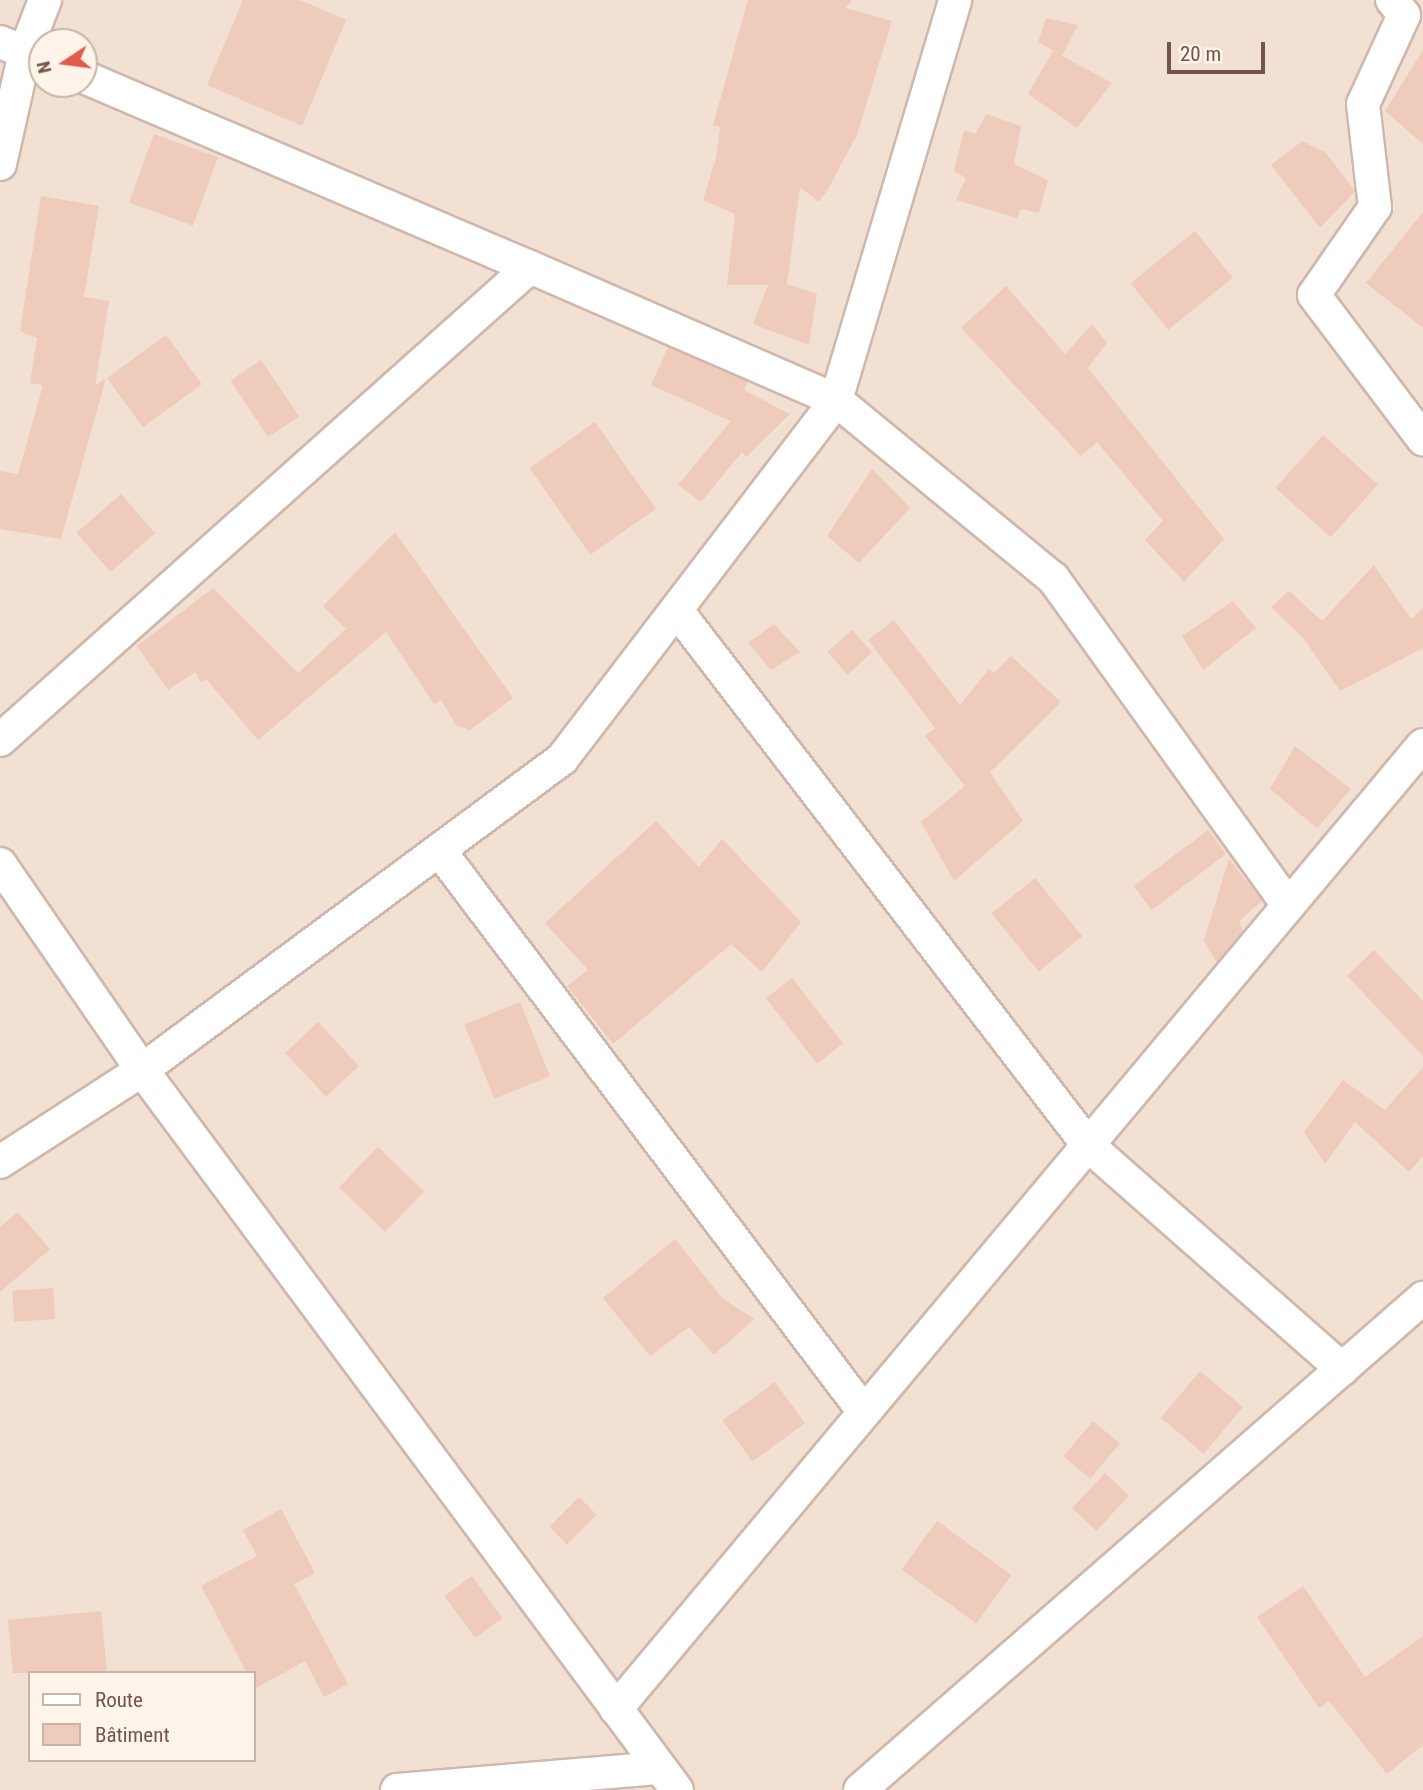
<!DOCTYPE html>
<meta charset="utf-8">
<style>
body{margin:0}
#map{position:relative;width:1423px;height:1790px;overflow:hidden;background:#fbefe3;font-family:"Roboto Condensed",sans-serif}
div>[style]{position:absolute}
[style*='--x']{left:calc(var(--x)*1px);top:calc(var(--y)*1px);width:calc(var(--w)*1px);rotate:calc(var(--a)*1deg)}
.residential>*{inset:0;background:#f2e0d2}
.building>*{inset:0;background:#efcbbc;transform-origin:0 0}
.roads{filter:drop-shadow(2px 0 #ceb8ad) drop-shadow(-2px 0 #ceb8ad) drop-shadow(0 2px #ceb8ad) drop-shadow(0 -2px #ceb8ad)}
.street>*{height:32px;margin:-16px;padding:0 16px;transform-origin:16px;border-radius:16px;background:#fff}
span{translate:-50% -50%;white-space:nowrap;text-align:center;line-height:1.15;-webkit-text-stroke:5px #fef4e9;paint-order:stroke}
.legend{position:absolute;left:28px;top:1671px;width:228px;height:91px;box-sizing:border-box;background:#fef4e9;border:2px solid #c6b4a9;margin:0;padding:9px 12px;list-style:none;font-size:21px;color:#72544a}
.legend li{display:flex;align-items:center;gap:14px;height:35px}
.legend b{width:35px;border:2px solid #c6b4a9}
.north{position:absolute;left:28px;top:28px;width:70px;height:70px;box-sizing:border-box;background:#fef4e9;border:2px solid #c6b4a9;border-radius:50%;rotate:257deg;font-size:19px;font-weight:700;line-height:28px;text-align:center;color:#72544a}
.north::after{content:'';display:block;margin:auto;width:24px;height:32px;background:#e05d4d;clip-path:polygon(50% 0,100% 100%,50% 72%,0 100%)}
.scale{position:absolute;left:1167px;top:42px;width:98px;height:32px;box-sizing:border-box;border:4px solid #72544a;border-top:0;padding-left:9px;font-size:21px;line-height:24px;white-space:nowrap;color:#72544a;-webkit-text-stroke:5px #fef4e9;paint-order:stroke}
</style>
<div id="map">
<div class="residential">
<i style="clip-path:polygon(evenodd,0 0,1423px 0,1423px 1790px,0 1790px,0 0,42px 42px,84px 42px,84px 84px,42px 84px,42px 42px,0 0,30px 1673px,254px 1673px,254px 1760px,30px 1760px,30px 1673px)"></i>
</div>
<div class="building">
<i style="clip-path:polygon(243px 0,300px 0,346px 20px,302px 126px,207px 85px)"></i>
<i style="clip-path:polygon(748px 0,852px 0,846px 8px,892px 21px,857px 135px,828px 189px,819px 202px,800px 187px,787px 284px,817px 294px,809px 345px,753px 324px,768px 285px,727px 285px,735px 214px,703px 200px,716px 158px,720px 127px,713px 125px)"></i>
<i style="clip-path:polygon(1046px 18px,1078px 25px,1062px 56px,1038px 42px)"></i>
<i style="clip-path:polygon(1423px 50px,1423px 144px,1385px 111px)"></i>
<i style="clip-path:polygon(1053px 51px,1112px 83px,1077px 128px,1028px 94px)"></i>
<i style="clip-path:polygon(986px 114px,1021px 126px,1014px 164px,1048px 180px,1039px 213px,1021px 209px,1017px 218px,956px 200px,966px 178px,954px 171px,964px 131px,976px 133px)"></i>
<i style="left:154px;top:134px;width:68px;height:73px;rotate:20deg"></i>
<i style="clip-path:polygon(1302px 141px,1326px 153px,1355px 191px,1320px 228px,1271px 165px)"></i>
<i style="clip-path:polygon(41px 196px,99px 206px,84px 297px,109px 301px,95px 386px,106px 378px,61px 539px,0 529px,0 471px,18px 474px,43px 385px,30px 383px,37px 338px,20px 331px)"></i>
<i style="clip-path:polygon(1423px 212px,1423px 328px,1366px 283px)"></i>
<i style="left:1195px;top:231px;width:60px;height:83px;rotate:51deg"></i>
<i style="clip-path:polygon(1006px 286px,1065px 354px,1092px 324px,1107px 343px,1088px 368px,1224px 539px,1184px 582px,1145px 540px,1163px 521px,1097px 442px,1081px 456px,961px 328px)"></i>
<i style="left:166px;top:335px;width:61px;height:73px;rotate:54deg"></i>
<i style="clip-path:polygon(668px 347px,748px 382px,744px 390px,790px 414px,746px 457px,742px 452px,701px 502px,678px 485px,731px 421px,651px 385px)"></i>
<i style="left:261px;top:360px;width:68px;height:37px;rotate:56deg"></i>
<i style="left:595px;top:422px;width:106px;height:80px;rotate:55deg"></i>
<i style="left:1323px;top:435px;width:74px;height:71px;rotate:42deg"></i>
<i style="clip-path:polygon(872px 469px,910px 508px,859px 563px,827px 536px)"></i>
<i style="left:121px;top:494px;width:52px;height:59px;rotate:49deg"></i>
<i style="clip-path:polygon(395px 532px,513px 698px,470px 730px,456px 725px,441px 700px,434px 704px,386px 632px,258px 740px,206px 679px,201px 682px,195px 672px,168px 690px,137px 646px,213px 588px,298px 673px,346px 629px,323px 606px)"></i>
<i style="clip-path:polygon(1374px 565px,1411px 619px,1423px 608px,1423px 648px,1340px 691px,1304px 639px,1271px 607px,1289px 591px,1322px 621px)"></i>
<i style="clip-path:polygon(1233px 601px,1256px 628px,1203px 670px,1182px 636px)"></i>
<i style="clip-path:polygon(894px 620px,960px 705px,989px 669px,994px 673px,1011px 656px,1061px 702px,990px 772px,1023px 821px,954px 881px,921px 822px,965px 786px,925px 736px,935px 728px,868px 640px)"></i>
<i style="clip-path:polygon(774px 624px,800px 652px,771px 670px,748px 643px)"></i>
<i style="left:852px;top:630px;width:30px;height:33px;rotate:48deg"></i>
<i style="clip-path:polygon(1295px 746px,1351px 789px,1317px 828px,1270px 789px)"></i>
<i style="clip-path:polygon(656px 821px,699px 867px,722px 839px,801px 922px,762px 972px,731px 944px,613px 1044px,567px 986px,588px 970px,545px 923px)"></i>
<i style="left:1208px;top:830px;width:30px;height:93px;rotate:53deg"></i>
<i style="clip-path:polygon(1229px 859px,1262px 901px,1239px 921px,1243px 931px,1217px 963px,1204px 940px)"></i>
<i style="left:1035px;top:878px;width:75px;height:56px;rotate:51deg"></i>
<i style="clip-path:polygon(1374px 950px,1423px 1001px,1423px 1056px,1347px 976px)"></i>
<i style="left:792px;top:978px;width:83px;height:33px;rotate:52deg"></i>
<i style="left:520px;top:1002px;width:80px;height:60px;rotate:68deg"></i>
<i style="left:318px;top:1022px;width:60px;height:45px;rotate:47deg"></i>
<i style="clip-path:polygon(1423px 1067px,1423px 1156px,1409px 1172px,1355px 1122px,1325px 1164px,1304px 1132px,1343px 1080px,1385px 1110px)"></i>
<i style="left:378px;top:1147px;width:64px;height:56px;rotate:44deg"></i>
<i style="clip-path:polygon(18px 1212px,50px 1249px,0 1292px,0 1227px)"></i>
<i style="clip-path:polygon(675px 1239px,722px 1298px,754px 1319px,714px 1355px,689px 1327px,650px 1356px,603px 1298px)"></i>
<i style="left:53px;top:1288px;width:31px;height:41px;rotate:86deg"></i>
<i style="left:1200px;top:1371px;width:56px;height:61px;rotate:40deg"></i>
<i style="left:775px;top:1382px;width:51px;height:65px;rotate:54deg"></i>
<i style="left:1093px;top:1421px;width:35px;height:46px;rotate:40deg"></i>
<i style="left:1105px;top:1473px;width:33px;height:48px;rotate:43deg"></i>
<i style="left:579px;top:1497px;width:25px;height:42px;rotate:45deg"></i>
<i style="clip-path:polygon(281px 1509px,315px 1573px,294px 1584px,348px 1684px,324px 1697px,305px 1661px,256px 1688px,254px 1673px,247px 1673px,201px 1586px,257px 1556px,243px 1530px)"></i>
<i style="left:937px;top:1521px;width:92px;height:60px;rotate:36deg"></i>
<i style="left:472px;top:1576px;width:52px;height:34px;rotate:54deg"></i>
<i style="clip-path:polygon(1303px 1586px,1365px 1677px,1423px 1636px,1423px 1745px,1387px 1774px,1329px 1701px,1319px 1708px,1257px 1617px)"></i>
<i style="clip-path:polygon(101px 1611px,107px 1673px,13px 1673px,8px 1620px)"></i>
</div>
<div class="roads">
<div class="street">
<i style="--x:1392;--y:0;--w:19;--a:51"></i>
<i style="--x:1404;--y:15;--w:98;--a:114.7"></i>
<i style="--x:1363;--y:104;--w:104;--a:83.4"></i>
<i style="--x:1375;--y:207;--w:107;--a:124.7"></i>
<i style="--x:1314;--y:295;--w:181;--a:52.9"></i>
<i style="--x:0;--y:42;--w:45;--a:22"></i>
<i style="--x:84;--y:77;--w:485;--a:23.1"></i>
<i style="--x:0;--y:164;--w:115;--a:-77.4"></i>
<i style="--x:25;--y:52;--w:56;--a:-69"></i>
<i style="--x:678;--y:612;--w:672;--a:52.43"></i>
<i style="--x:1088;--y:1145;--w:339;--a:41.4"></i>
<i style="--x:0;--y:740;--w:710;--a:-41.75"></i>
<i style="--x:530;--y:267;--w:334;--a:23.5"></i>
<i style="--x:836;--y:400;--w:281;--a:39.4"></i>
<i style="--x:1053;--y:578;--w:403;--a:54.3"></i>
<i style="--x:439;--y:850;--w:705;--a:52.9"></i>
<i style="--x:0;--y:864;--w:250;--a:55.4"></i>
<i style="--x:142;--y:1070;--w:897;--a:53.39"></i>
<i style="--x:0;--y:1162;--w:169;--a:-32.9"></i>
<i style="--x:142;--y:1070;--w:523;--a:-36.52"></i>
<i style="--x:562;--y:759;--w:452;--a:-52.6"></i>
<i style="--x:836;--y:400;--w:417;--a:-73.4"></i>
<i style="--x:616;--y:1709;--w:1257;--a:-50.07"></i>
<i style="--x:397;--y:1790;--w:264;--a:-4.8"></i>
<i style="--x:860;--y:1790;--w:748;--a:-41.15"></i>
</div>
</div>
<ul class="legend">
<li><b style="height:9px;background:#fff"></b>Route</li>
<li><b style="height:19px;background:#efcbbc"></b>Bâtiment</li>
</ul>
<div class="north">N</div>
<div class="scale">20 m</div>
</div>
